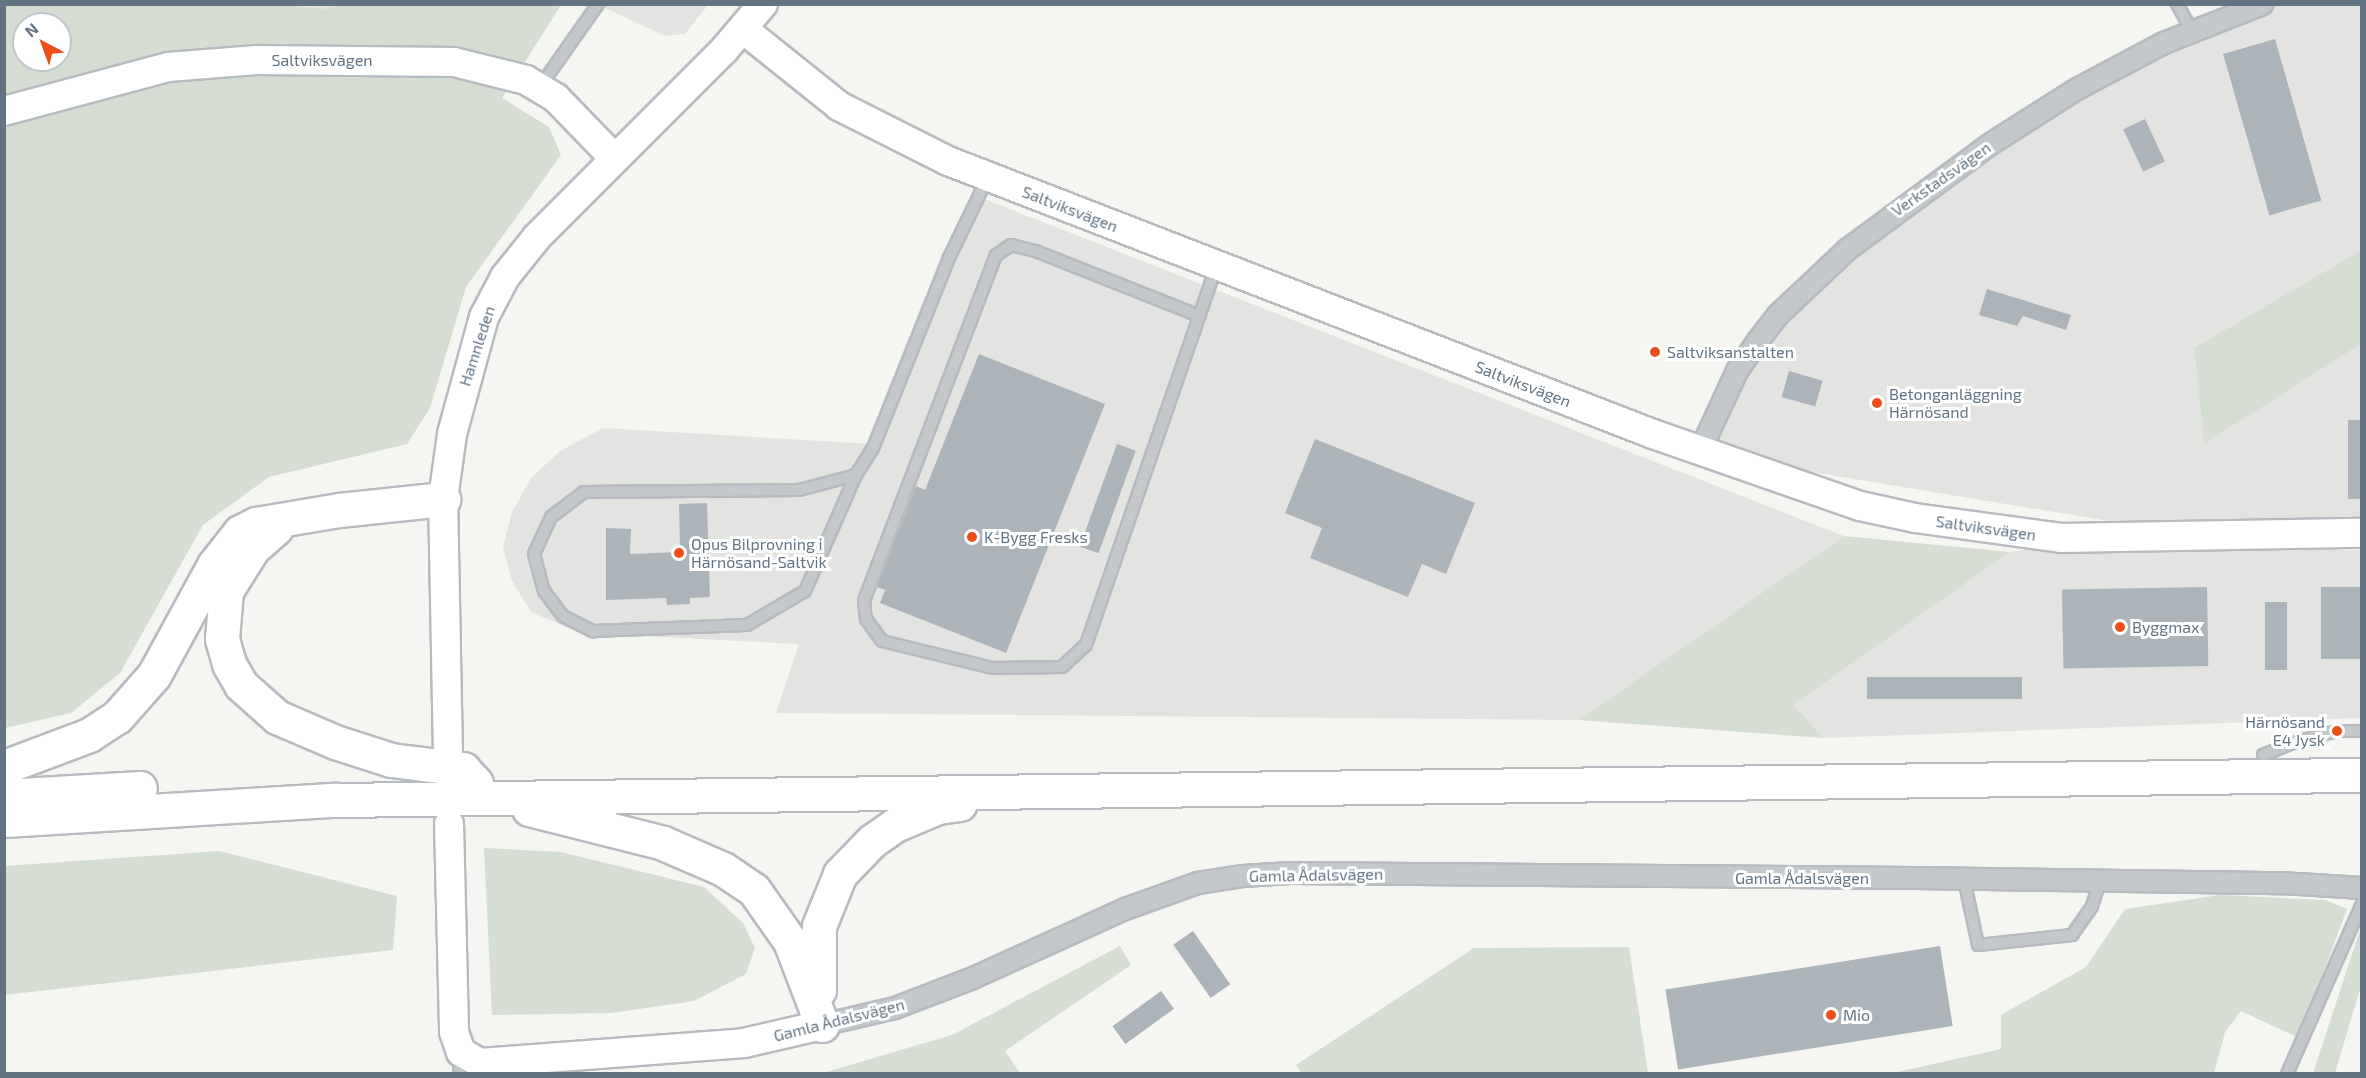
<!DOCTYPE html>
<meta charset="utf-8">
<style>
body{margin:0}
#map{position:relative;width:2366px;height:1078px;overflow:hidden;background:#f5f5f1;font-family:"Exo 2",sans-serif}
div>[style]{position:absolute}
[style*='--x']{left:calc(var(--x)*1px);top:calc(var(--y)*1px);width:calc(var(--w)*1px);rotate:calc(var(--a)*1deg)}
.built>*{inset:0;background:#e3e4e2}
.green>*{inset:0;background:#d6ddd2}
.building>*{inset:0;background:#acb4ba;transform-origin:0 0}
.roads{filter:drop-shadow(2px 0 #b6bbc0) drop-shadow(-2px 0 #b6bbc0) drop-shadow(0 2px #b6bbc0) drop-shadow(0 -2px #b6bbc0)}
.lane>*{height:10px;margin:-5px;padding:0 5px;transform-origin:5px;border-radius:5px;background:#c4c8cb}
.street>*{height:20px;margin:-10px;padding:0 10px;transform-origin:10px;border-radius:10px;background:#c4c8cb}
.secondary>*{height:28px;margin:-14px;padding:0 14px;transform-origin:14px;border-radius:14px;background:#fff}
.highway>*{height:33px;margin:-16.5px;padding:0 16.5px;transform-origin:16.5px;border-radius:16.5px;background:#fff}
.dots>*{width:16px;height:16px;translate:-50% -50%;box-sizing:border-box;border:3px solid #fff;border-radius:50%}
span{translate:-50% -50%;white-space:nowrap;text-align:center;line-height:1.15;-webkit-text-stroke:6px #fff;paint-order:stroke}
.street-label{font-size:16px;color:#627484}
.poi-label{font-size:16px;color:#627484}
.left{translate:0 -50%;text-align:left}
.right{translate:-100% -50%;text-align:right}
.frame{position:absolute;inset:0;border:6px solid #627484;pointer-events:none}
.north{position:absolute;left:12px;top:12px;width:60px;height:60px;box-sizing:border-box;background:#fff;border:2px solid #c0c7ce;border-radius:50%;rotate:319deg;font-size:16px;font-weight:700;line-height:24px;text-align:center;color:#627484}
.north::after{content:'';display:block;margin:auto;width:21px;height:27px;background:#ee4f19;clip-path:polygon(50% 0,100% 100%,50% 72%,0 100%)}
</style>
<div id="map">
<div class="built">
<i style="clip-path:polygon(279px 5px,340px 5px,323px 9px)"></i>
<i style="clip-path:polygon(599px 5px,708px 5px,685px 34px,665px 36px)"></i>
<i style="clip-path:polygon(2251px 5px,2361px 5px,2361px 250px,2194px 348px,2204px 443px,2361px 344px,2361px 519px,2133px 525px,1685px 451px,1747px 340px,1780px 295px,1822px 259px,2048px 102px)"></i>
<i style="clip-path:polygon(974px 195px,1844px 536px,1578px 720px,776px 713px,799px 644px,580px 633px,531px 612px,511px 579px,503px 547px,512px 512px,531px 478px,560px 451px,603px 428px,872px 444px)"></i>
<i style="clip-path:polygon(2053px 545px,2361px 550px,2361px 718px,1823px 738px,1793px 706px,2010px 552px)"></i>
</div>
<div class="green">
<i style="clip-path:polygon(evenodd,279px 4px,323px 9px,340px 4px,561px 5px,502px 98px,549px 127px,561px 155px,466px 287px,430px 408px,407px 444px,269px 477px,203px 525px,120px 673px,71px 713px,5px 728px,5px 5px,279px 4px,24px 24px,60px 24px,60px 60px,24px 60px,24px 24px)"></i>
<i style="clip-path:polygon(2361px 250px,2361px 344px,2204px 444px,2194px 348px)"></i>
<i style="clip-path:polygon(1844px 536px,2010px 552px,1794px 705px,1823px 738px,1578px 720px)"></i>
<i style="clip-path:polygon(484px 848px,561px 852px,704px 887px,743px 923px,755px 948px,746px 974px,694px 1001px,611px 1013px,492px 1015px)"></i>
<i style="clip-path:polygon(219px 851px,397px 896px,393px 950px,5px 995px,5px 866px)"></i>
<i style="clip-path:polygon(2220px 895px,2325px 900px,2347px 909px,2299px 1038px,2241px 1011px,2225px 1032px,2214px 1073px,1888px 1074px,2001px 1049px,2001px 1015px,2086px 967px,2125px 909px)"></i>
<i style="clip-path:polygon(2361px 927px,2361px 986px,2335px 1073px,2313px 1073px)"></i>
<i style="clip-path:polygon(1120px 946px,1131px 965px,1005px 1051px,1020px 1073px,823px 1073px,952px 1035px)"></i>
<i style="clip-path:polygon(1629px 947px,1648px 1073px,1302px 1074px,1296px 1065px,1474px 948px)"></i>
</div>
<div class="building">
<i style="left:2275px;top:39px;width:168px;height:54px;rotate:74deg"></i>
<i style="left:2145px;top:119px;width:47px;height:24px;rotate:65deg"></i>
<i style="clip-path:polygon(1987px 289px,2071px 315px,2066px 330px,2023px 316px,2017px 326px,1979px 315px)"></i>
<i style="clip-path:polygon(979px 354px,1105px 404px,1006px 653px,880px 603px,885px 590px,877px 587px,916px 486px,925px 490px)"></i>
<i style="left:1789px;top:371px;width:35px;height:27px;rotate:16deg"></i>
<i style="left:2348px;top:420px;width:13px;height:79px"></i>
<i style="clip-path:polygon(1315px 439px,1475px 503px,1446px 574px,1422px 564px,1408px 597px,1310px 558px,1322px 528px,1285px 513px)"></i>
<i style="left:1117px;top:444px;width:20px;height:109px;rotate:20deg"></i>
<i style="clip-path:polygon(707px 503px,710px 597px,690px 598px,690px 604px,667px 605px,666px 598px,606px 600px,606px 528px,631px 529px,630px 554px,680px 552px,679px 504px)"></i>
<i style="left:2207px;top:587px;width:79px;height:145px;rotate:89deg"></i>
<i style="left:2361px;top:587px;width:72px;height:40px;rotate:90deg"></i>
<i style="left:2265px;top:602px;width:22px;height:68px"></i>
<i style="left:2022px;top:677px;width:22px;height:155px;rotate:90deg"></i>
<i style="left:1193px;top:931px;width:65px;height:24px;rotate:55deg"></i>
<i style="left:1940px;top:946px;width:81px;height:278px;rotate:81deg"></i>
<i style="left:1161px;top:991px;width:22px;height:60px;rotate:54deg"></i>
</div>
<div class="roads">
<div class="lane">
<i style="--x:2177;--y:4;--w:31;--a:61"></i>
<i style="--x:539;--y:88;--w:103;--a:-54.9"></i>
<i style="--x:1197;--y:315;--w:174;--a:-158.4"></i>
<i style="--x:1035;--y:251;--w:25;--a:-166"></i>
<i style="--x:1011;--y:245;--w:18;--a:146"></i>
<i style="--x:996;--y:255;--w:370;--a:110.9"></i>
<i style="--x:864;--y:601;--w:18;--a:84"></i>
<i style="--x:866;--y:619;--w:27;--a:54"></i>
<i style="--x:882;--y:641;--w:114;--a:13.7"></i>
<i style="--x:993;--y:668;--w:69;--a:-0.8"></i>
<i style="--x:1062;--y:667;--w:33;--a:-43"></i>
<i style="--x:1086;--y:645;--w:402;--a:-71"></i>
<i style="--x:856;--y:475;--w:59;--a:165.3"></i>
<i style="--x:799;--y:490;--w:215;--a:179.5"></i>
<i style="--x:584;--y:492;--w:41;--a:142.9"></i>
<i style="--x:551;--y:517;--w:41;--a:114.7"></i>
<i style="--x:534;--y:554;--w:38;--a:75"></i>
<i style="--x:544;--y:591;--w:31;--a:53"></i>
<i style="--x:563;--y:616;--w:34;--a:27"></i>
<i style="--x:593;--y:631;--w:154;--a:-2.2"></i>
<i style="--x:747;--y:625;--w:67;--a:-30.4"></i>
<i style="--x:805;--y:591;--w:127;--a:-66.3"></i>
<i style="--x:856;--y:475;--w:32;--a:-58"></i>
<i style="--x:873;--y:448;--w:205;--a:-68.2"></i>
<i style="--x:949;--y:258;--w:90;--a:-64.3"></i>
<i style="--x:2263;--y:755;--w:35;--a:-22"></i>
<i style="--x:2295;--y:742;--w:43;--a:-14.7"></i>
<i style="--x:2337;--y:731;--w:25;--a:0"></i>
<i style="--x:1964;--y:879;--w:67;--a:78"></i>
<i style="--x:1978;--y:945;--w:95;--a:-6.1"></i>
<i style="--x:2072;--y:935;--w:35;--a:-55"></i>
<i style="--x:2092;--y:906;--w:25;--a:-72"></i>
<i style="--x:459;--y:1074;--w:19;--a:-84"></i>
<i style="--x:2287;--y:1074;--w:186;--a:-66.2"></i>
</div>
<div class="street">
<i style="--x:1701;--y:449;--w:86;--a:-65.2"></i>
<i style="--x:1737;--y:371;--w:35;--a:-55"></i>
<i style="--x:1757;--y:342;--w:34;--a:-52"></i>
<i style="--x:1778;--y:315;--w:96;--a:-43.3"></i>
<i style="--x:1848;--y:249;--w:175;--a:-36.4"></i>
<i style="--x:1989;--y:145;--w:104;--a:-32.5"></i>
<i style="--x:2077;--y:89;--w:98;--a:-27.9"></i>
<i style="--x:2164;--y:43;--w:106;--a:-21.5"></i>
<i style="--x:822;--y:1025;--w:75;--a:-13.1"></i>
<i style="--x:895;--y:1008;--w:84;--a:-21"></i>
<i style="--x:973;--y:978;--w:167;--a:-24.4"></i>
<i style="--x:1125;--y:909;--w:77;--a:-19.6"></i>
<i style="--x:1198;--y:883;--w:46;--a:-8.8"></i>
<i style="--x:1243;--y:876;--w:47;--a:-3.7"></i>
<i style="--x:1290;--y:873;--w:624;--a:0.46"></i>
<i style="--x:1914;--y:878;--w:368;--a:0.8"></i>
<i style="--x:2282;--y:883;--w:80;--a:3.6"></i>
</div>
<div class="secondary">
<i style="--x:743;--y:29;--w:123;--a:38.7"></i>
<i style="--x:839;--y:106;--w:122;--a:26.8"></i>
<i style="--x:948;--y:161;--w:756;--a:21.17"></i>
<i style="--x:1653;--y:434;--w:219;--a:19.2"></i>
<i style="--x:1860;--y:506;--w:56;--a:12.3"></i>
<i style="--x:1915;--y:518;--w:147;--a:7.8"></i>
<i style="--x:2061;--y:538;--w:301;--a:-1"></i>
<i style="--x:4;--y:111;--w:170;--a:-15"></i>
<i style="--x:168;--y:67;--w:89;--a:-4.5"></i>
<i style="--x:257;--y:60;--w:197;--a:0.6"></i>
<i style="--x:454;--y:62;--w:74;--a:14"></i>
<i style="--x:526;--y:80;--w:35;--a:31"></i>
<i style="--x:556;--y:98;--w:82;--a:46"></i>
<i style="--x:448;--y:756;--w:257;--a:-91.1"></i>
<i style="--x:443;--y:499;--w:66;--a:-82.1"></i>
<i style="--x:452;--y:434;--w:121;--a:-74.7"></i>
<i style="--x:484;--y:317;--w:45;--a:-62.3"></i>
<i style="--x:505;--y:277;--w:51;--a:-51.3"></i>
<i style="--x:537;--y:237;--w:264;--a:-45"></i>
<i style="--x:724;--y:50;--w:60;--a:-49.7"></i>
<i style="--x:449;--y:824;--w:208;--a:88.6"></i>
<i style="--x:454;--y:1032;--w:21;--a:71"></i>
<i style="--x:461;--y:1052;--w:22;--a:30"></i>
<i style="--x:480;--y:1063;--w:265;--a:-4.3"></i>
<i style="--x:744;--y:1043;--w:80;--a:-13"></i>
</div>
<div class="highway">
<i style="--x:276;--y:528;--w:30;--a:139"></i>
<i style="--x:253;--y:548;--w:51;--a:122.1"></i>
<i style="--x:226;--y:591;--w:48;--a:94.8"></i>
<i style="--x:222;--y:639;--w:26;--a:74"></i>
<i style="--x:229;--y:664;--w:24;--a:60"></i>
<i style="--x:241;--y:685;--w:48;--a:41.6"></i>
<i style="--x:277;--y:717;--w:63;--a:23.3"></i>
<i style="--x:335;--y:742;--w:59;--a:17.8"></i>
<i style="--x:391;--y:760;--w:73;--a:7.1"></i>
<i style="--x:463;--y:769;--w:19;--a:47"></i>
<i style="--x:4;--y:767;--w:91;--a:-20.6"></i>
<i style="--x:89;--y:735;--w:33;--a:-33"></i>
<i style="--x:117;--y:717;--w:56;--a:-48.6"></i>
<i style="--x:154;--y:675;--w:125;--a:-61.4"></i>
<i style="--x:214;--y:565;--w:42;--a:-51.8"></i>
<i style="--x:240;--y:532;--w:18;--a:-27"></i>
<i style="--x:256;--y:524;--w:84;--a:-9.6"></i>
<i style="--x:339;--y:510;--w:105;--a:-6"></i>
<i style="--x:4;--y:796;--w:136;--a:-3.4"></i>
<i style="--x:529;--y:809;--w:138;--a:14.2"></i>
<i style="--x:663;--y:843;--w:65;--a:23.4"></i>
<i style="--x:723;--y:869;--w:37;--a:34"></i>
<i style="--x:754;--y:890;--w:62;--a:54.8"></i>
<i style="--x:790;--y:941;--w:90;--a:69.1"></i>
<i style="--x:4;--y:820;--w:331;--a:-3.5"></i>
<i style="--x:334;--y:800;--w:2028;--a:-0.71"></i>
<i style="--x:819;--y:990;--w:64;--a:-90"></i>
<i style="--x:819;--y:926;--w:56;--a:-68"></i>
<i style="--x:840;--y:874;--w:46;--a:-45.9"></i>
<i style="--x:872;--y:841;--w:28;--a:-35"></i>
<i style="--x:895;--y:825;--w:47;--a:-22.7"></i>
<i style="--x:938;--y:807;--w:22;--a:-8"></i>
</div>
</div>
<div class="dots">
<i style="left:1655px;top:352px;background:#ee4f19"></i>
<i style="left:1877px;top:403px;background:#ee4f19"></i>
<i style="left:972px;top:537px;background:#ee4f19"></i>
<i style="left:679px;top:553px;background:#ee4f19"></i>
<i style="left:2120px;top:627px;background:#ee4f19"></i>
<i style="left:2337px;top:731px;background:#ee4f19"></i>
<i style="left:1831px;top:1015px;background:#ee4f19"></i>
</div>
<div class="street-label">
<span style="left:322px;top:60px">Saltviksvägen</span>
<span style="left:1941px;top:179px;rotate:-35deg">Verkstadsvägen</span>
<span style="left:1070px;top:209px;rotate:21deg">Saltviksvägen</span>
<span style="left:477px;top:346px;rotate:-72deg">Hamnleden</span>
<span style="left:1523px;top:384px;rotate:21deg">Saltviksvägen</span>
<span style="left:1986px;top:528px;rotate:8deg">Saltviksvägen</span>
<span style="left:1316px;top:875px;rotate:-1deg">Gamla Ådalsvägen</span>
<span style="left:1802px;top:878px">Gamla Ådalsvägen</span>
<span style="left:839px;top:1020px;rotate:-14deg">Gamla Ådalsvägen</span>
</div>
<div class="poi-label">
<span class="left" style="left:1667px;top:352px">Saltviksanstalten</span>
<span class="left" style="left:1889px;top:403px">Betonganläggning<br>Härnösand</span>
<span class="left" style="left:984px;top:537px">K-Bygg Fresks</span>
<span class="left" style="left:691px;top:553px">Opus Bilprovning i<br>Härnösand-Saltvik</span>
<span class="left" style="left:2132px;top:627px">Byggmax</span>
<span class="right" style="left:2325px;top:731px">Härnösand<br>E4 Jysk</span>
<span class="left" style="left:1843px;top:1015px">Mio</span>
</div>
<div class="frame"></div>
<div class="north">N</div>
</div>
